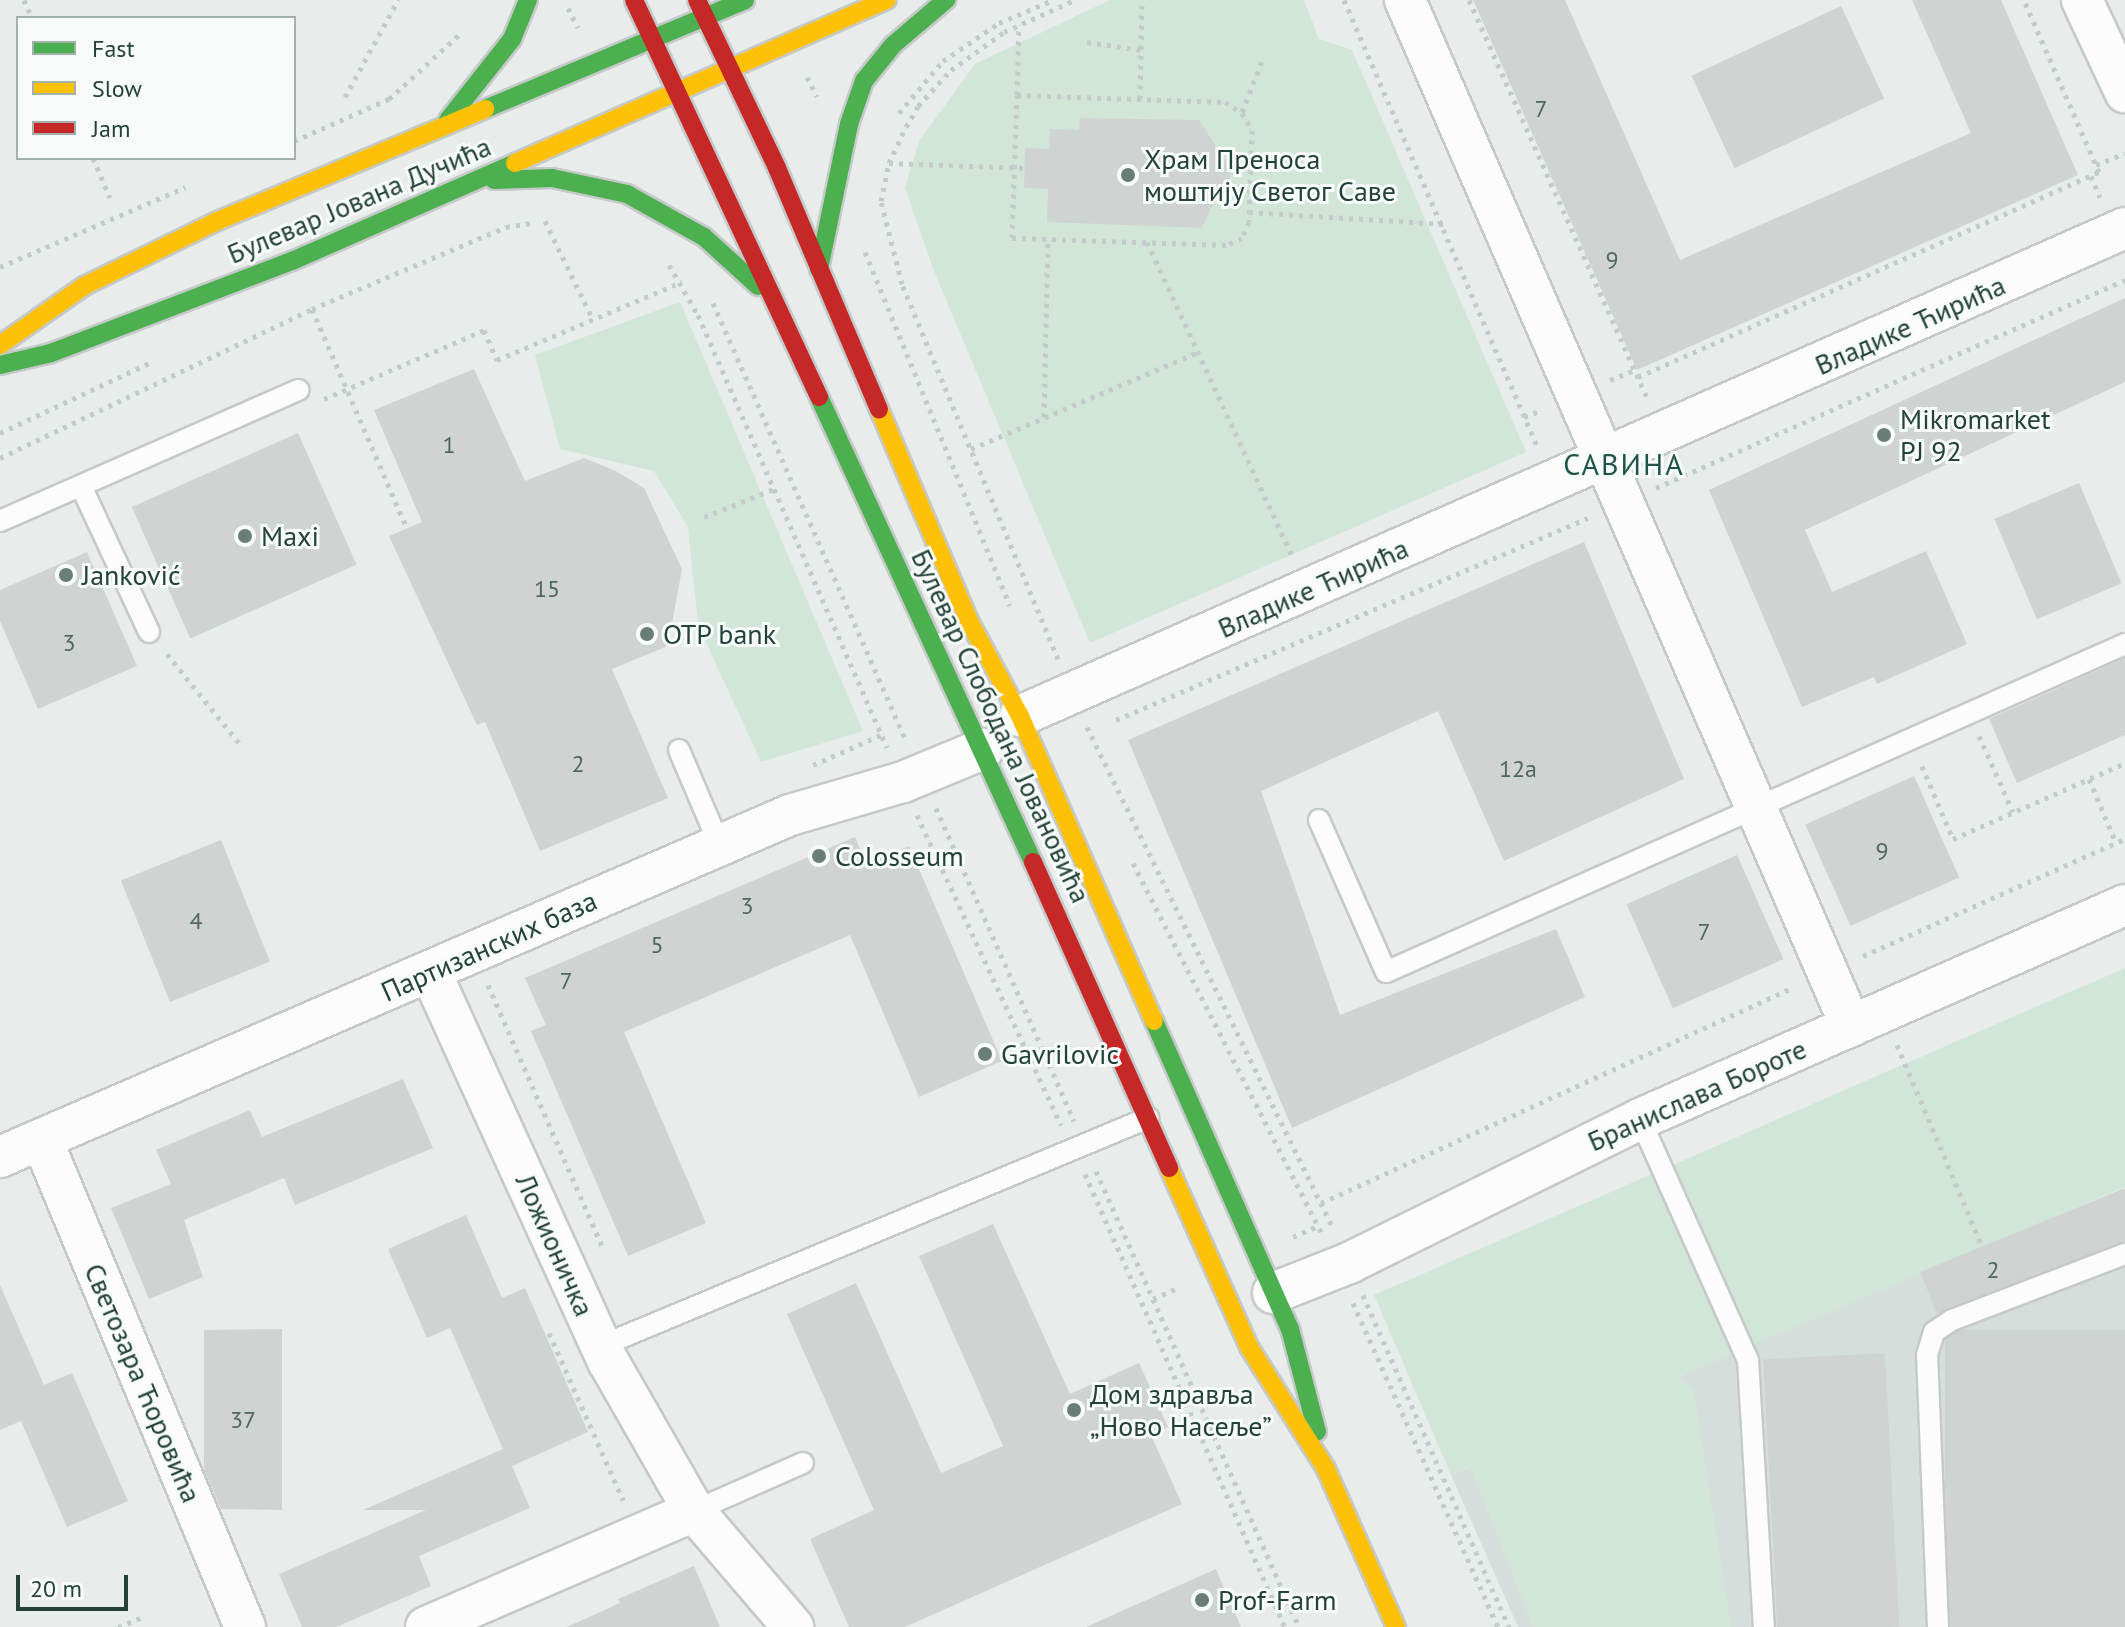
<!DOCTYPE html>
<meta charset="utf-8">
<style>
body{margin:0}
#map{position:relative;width:2125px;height:1627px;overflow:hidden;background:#e8edeb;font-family:"PT Sans",sans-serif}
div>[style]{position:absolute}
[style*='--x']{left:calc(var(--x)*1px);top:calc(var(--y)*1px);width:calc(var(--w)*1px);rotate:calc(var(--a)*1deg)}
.built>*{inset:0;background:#d6dedb}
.green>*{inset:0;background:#d1e6d8}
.building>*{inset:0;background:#cfd4d2;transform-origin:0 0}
.path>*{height:5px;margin-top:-2.5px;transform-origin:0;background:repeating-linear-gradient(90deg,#c3ccca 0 4px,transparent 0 10px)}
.roads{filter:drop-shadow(2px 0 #c5cac8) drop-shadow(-2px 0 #c5cac8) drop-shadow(0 2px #c5cac8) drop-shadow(0 -2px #c5cac8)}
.lane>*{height:20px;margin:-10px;padding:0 10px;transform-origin:10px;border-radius:10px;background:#fcfcfc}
.street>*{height:40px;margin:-20px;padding:0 20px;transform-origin:20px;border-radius:20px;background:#fcfcfc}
.fast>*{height:18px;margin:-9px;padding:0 9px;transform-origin:9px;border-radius:9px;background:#4caf50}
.slow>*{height:18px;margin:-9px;padding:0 9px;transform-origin:9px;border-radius:9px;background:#ffc107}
.jam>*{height:18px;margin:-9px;padding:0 9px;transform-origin:9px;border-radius:9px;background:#c62828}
.dots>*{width:22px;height:22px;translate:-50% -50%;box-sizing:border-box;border:4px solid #f7fbf9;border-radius:50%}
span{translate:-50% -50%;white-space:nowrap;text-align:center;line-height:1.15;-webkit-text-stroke:6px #f7fbf9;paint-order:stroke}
.number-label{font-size:24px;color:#506761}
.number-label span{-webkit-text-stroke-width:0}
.poi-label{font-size:28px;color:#24423a}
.left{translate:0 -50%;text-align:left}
.street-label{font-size:28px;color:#24423a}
.neighbourhood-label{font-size:30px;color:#1f5548;letter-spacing:2px}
.legend{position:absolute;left:16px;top:16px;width:280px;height:144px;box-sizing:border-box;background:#f7fbf9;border:2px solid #a3b1ad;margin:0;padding:10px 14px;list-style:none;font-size:24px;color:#24423a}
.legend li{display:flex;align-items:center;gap:16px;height:40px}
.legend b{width:40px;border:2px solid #a3b1ad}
.scale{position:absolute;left:16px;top:1575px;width:112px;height:36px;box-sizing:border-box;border:4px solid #24423a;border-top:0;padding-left:10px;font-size:24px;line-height:28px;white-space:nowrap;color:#24423a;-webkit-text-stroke:6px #f7fbf9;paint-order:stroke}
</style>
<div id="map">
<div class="built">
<i style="clip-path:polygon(2125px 1240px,2125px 1627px,1518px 1627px,1451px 1475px,1920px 1272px,1939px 1317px)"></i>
</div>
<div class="green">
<i style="clip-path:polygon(1110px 0,1304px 0,1319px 39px,1352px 50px,1526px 452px,1090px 643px,934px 271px,905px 188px,919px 141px,975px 64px)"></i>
<i style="clip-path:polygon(680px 302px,863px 731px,761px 762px,698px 625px,688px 527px,654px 471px,560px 449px,535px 355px)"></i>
<i style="clip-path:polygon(2125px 968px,2125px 1187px,1677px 1377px,1693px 1387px,1731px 1627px,1533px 1627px,1470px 1466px,1451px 1475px,1374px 1295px)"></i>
</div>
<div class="building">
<i style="clip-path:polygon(1473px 0,1565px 0,1680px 260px,1971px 133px,1912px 0,2001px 0,2078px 175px,1637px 370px)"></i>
<i style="left:1841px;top:6px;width:102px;height:165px;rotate:65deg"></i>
<i style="clip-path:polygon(1080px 118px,1199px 120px,1231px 170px,1227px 191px,1213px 204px,1202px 228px,1047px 222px,1048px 189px,1024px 188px,1025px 148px,1049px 149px,1050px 129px,1079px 130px)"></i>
<i style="clip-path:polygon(2125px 298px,2125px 382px,1805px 530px,1832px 592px,1926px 551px,1967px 644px,1877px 684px,1874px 677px,1802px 707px,1709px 490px)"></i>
<i style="clip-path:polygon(474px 369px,525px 481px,584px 458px,616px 471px,644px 488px,682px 569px,668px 646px,612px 669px,668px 798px,540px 851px,485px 722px,477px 725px,389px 536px,422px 522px,374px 410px)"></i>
<i style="left:298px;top:433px;width:144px;height:182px;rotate:66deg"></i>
<i style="left:2079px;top:483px;width:109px;height:92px;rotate:67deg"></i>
<i style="clip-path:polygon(1584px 542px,1684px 779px,1504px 861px,1438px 711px,1261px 791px,1340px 1015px,1556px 929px,1585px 997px,1292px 1128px,1128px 740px)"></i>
<i style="clip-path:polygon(87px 552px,137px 666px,38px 709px,0 621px,0 590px)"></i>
<i style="clip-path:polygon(2125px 658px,2125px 735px,2017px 783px,1989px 719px)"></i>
<i style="left:1914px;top:776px;width:111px;height:119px;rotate:66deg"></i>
<i style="clip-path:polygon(855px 837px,866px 864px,909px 846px,1002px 1061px,919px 1097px,850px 935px,624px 1032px,706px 1223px,628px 1256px,531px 1031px,546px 1025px,525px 978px)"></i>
<i style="left:221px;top:840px;width:131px;height:108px;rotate:68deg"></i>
<i style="left:1737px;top:855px;width:114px;height:121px;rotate:66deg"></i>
<i style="clip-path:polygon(403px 1079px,433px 1148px,295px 1205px,284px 1178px,184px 1220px,203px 1277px,149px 1299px,111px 1208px,171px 1184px,156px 1150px,250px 1110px,262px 1137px)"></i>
<i style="clip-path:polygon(2125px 1188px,2125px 1241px,1937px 1314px,1920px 1272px)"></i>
<i style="clip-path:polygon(466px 1215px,502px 1298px,525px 1288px,588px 1432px,512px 1466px,530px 1508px,419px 1556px,431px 1586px,336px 1627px,302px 1627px,279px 1574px,426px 1510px,363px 1510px,503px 1449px,450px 1328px,427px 1338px,388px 1249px)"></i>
<i style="clip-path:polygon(993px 1224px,1070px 1394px,1139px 1363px,1168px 1427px,1151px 1435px,1182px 1504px,905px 1627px,849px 1627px,810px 1539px,874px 1510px,787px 1314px,856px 1283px,941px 1473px,1003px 1446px,919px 1256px)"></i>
<i style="clip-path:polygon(0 1285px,44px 1385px,72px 1373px,128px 1501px,67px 1527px,21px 1421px,0 1430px)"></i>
<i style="clip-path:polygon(282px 1329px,282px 1510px,221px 1509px,204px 1469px,204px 1330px)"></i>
<i style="left:2125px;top:1330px;width:297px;height:180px;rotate:90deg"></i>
<i style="left:1885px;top:1353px;width:274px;height:122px;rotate:87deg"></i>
<i style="clip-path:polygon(694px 1566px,720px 1627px,567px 1627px,620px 1603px,618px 1599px)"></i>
<i style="clip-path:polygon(1216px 1569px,1241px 1627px,1086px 1627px)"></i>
</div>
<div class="path">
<i style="--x:24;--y:0;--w:20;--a:66"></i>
<i style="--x:1344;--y:0;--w:487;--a:66.6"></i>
<i style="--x:1469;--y:0;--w:435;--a:65.9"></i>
<i style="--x:568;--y:8;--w:22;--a:63"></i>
<i style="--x:1087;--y:42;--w:55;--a:8.4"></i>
<i style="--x:807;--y:77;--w:22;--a:63"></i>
<i style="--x:1017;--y:95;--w:208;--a:1.9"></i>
<i style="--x:1225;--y:102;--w:20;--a:33"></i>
<i style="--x:1242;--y:113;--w:20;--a:60"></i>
<i style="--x:1252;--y:130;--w:92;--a:91.9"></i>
<i style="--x:1249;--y:222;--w:17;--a:114"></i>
<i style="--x:1242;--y:238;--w:17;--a:156"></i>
<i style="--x:1226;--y:245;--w:214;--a:-178.1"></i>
<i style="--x:1012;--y:238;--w:143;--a:-88"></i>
<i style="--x:1017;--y:95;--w:70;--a:-88.4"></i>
<i style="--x:345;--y:97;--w:111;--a:-61.3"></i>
<i style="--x:1140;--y:99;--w:99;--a:-88.8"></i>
<i style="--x:1242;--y:112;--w:55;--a:-68.6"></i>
<i style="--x:899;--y:113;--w:68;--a:-49.8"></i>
<i style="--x:943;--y:61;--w:68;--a:-34.2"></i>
<i style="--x:999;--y:23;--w:59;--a:-23.1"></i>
<i style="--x:294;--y:141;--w:104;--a:-23.9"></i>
<i style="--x:389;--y:99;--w:99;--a:-42.5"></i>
<i style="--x:93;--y:158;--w:43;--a:67"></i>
<i style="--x:889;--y:163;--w:135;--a:2.1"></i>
<i style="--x:2096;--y:165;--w:31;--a:-22"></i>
<i style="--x:2091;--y:176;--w:23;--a:67"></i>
<i style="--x:1249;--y:212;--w:195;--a:3.5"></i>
<i style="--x:545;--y:221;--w:110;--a:64.1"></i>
<i style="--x:1147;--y:242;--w:344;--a:65.2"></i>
<i style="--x:865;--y:252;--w:382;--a:67.7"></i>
<i style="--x:669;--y:265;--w:58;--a:59.9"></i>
<i style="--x:698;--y:315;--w:472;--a:66.4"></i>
<i style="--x:0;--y:267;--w:202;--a:-23.3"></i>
<i style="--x:713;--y:303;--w:479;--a:66.2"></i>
<i style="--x:312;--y:309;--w:236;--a:66.6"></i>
<i style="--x:1638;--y:377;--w:505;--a:-23.97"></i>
<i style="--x:2099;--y:172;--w:188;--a:-113.6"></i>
<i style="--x:1610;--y:380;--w:27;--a:-22"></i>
<i style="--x:324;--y:399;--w:174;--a:-23.3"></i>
<i style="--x:484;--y:330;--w:33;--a:67"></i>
<i style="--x:497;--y:360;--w:201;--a:-22.9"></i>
<i style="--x:1044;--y:417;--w:178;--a:-88.7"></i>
<i style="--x:1524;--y:417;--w:19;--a:-21"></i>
<i style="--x:0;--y:433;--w:170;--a:-25.1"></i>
<i style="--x:971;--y:449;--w:247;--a:-23.1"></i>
<i style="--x:0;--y:458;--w:346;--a:-25.5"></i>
<i style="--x:312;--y:309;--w:211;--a:-22.9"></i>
<i style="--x:506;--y:227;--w:30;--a:-9"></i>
<i style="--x:1656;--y:488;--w:513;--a:-23.92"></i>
<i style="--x:704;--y:517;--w:75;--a:-21.8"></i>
<i style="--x:167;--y:654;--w:116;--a:51"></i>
<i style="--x:1058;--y:659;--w:406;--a:-112.6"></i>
<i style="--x:902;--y:284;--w:86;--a:-104.2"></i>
<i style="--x:881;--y:201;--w:39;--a:-78"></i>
<i style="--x:889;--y:163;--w:40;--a:-65"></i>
<i style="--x:906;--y:127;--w:24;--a:-60"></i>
<i style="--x:918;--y:106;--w:49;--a:-47.5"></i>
<i style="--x:951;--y:70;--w:65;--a:-35.6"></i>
<i style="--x:1004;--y:32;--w:78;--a:-24.3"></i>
<i style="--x:1116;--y:720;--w:513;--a:-23.17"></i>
<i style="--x:1087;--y:727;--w:558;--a:63.85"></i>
<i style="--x:1979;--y:736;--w:83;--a:65.9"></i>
<i style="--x:813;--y:765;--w:74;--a:-23.8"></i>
<i style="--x:1922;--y:766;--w:79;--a:67"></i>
<i style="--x:1953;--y:839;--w:188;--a:-23.8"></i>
<i style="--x:2089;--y:779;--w:69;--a:67.1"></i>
<i style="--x:936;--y:808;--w:342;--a:66.2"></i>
<i style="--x:917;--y:815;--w:342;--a:65.1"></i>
<i style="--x:1133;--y:863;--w:414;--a:63"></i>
<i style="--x:1863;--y:956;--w:287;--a:-24.1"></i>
<i style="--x:488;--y:985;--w:290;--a:66.4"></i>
<i style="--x:1897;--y:1045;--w:218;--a:67.1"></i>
<i style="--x:1096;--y:1171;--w:499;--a:66"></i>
<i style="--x:1085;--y:1174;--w:495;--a:66.2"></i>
<i style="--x:1321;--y:1203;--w:518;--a:-24.54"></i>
<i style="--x:1293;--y:1237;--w:27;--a:-24"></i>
<i style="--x:1363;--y:1295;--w:363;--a:66.3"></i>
<i style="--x:1153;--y:1299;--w:27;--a:-24"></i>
<i style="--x:1353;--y:1303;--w:355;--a:65.9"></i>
<i style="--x:549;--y:1333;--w:183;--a:66.1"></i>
<i style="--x:118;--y:1627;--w:27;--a:-22"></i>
</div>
<div class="roads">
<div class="lane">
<i style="--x:81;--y:486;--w:161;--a:65"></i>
<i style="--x:0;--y:521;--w:326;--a:-23.7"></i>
<i style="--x:679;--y:750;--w:104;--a:66.9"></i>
<i style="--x:1319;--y:820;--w:166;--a:66.2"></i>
<i style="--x:1386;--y:972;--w:809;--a:-23.93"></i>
<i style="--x:1640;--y:1119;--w:264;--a:65.9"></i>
<i style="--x:1748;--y:1360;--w:267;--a:86.6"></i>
<i style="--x:601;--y:1346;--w:593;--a:-22.63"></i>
<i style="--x:694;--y:1511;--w:119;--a:-23.8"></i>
<i style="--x:1938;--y:1627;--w:272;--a:-92.3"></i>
<i style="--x:1927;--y:1355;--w:24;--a:-73"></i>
<i style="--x:1934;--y:1332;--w:22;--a:-34"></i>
<i style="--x:1952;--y:1320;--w:185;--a:-20.9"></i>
</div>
<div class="street">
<i style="--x:1405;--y:0;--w:1119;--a:66.51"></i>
<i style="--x:2082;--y:0;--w:102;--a:64.9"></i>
<i style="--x:1020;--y:716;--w:1208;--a:-23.83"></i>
<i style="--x:430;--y:971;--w:429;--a:65.5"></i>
<i style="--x:608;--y:1361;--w:173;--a:60.2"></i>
<i style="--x:694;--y:1511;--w:153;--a:49.5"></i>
<i style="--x:42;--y:1140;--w:528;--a:67.37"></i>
<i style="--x:0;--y:1157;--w:861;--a:-23.41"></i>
<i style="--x:790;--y:815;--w:118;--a:-16.3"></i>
<i style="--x:903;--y:782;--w:87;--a:-22.4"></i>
<i style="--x:1273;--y:1293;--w:82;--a:-21.5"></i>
<i style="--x:1349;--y:1263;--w:325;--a:-26.3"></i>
<i style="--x:1640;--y:1119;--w:530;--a:-23.81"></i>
<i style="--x:426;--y:1627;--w:292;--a:-23.4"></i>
</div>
<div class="fast">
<i style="--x:485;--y:109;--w:282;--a:-22.7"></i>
<i style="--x:448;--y:120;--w:103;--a:-51.7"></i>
<i style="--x:512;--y:39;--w:42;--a:-67.7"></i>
<i style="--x:494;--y:180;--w:58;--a:-2"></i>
<i style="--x:552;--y:178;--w:77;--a:12"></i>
<i style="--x:627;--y:194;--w:88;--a:29.2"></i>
<i style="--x:704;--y:237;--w:73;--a:42.2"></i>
<i style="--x:819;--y:269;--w:148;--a:-78.3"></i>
<i style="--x:849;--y:124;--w:46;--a:-70.8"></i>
<i style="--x:864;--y:81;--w:46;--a:-51.1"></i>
<i style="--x:893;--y:45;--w:70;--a:-40.3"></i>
<i style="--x:0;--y:365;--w:52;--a:-13.2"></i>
<i style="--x:51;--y:353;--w:258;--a:-20.9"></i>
<i style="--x:292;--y:261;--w:244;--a:-23.7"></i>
<i style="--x:819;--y:397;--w:512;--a:65.29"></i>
<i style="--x:1154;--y:1021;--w:337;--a:66.2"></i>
<i style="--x:1290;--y:1329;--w:106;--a:75.3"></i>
</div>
<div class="slow">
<i style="--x:515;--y:163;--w:406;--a:-23.7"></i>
<i style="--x:0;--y:345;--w:103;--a:-35.1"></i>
<i style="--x:84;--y:286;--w:146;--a:-26"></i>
<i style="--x:215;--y:222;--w:293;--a:-22.7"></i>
<i style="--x:879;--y:409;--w:228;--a:67"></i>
<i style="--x:968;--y:619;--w:110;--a:61.8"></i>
<i style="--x:1020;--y:716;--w:333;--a:66.3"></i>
<i style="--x:1169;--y:1168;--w:196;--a:65.9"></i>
<i style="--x:1249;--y:1347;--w:144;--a:57.7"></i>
<i style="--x:1326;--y:1469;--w:173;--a:66.1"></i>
</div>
<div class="jam">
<i style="--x:634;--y:0;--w:438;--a:65"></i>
<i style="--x:697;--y:0;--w:186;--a:64.5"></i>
<i style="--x:777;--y:168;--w:262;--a:67.1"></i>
<i style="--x:1033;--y:862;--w:335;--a:66"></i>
</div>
</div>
<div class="dots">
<i style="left:1128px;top:175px;background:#697e78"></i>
<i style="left:1884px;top:435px;background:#697e78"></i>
<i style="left:245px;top:536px;background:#697e78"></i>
<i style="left:66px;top:575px;background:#697e78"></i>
<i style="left:647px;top:634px;background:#697e78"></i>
<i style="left:819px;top:856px;background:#697e78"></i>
<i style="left:985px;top:1054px;background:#697e78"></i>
<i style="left:1074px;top:1410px;background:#697e78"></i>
<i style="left:1202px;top:1600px;background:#697e78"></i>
</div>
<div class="number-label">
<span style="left:1541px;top:109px">7</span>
<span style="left:1612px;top:260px">9</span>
<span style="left:449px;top:445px">1</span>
<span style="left:547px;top:589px">15</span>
<span style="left:69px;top:643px">3</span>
<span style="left:578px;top:764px">2</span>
<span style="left:1518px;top:769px">12a</span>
<span style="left:1882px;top:851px">9</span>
<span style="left:747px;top:906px">3</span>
<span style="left:196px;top:921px">4</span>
<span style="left:1704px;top:932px">7</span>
<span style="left:657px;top:945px">5</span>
<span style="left:566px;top:981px">7</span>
<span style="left:1993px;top:1270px">2</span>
<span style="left:243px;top:1420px">37</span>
</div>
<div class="poi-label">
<span class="left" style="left:1144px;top:175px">Храм Преноса<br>моштију Светог Саве</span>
<span class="left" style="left:1900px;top:435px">Mikromarket<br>PJ 92</span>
<span class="left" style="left:261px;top:536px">Maxi</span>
<span class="left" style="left:82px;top:575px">Janković</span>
<span class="left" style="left:663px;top:634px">OTP bank</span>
<span class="left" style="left:835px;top:856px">Colosseum</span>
<span class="left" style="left:1001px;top:1054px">Gavrilovic</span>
<span class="left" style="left:1090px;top:1410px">Дом здравља<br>„Ново Насеље”</span>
<span class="left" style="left:1218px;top:1600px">Prof-Farm</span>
</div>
<div class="street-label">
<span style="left:359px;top:200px;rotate:-23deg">Булевар Јована Дучића</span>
<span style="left:1910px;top:325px;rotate:-24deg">Владике Ћирића</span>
<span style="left:1313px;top:588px;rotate:-24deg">Владике Ћирића</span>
<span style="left:1001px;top:726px;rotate:65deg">Булевар Слободана Јовановића</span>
<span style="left:489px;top:946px;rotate:-24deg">Партизанских база</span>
<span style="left:1697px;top:1095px;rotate:-24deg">Бранислава Бороте</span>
<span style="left:555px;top:1245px;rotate:66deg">Ложионичка</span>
<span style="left:143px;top:1383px;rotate:67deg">Светозара Ћоровића</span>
</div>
<div class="neighbourhood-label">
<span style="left:1624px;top:464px">САВИНА</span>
</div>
<ul class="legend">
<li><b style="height:10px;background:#4caf50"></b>Fast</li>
<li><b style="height:10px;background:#ffc107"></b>Slow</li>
<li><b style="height:10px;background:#c62828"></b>Jam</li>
</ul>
<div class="scale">20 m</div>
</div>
